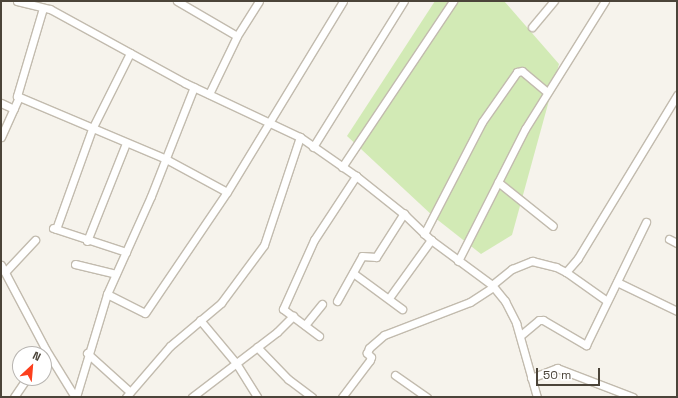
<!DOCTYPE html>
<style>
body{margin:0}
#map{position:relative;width:678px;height:398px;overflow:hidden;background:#f6f3ec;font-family:"Space Grotesk",sans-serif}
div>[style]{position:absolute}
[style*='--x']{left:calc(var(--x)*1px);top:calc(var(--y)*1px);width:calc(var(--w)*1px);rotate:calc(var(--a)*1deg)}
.green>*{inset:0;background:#d2eab5}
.roads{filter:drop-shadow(1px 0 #c2bbae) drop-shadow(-1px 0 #c2bbae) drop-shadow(0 1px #c2bbae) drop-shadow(0 -1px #c2bbae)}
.minor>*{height:7px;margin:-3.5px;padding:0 3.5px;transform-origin:3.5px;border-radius:3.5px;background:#fff}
span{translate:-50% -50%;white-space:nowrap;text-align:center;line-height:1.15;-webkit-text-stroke:3px #fff;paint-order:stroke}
.frame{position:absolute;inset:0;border:2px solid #4b4439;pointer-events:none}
.north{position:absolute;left:12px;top:346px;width:40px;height:40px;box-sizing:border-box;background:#fff;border:1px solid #b7b4b0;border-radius:50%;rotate:26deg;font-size:11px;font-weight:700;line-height:16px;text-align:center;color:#4b4439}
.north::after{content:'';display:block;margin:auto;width:14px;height:18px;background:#fc3f1d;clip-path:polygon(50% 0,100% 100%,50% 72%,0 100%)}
.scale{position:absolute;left:536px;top:368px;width:64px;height:18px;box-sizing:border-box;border:2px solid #4b4439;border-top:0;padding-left:5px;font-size:12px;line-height:14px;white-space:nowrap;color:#4b4439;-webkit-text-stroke:3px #fff;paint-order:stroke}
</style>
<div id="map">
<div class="green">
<i style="clip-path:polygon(435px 1px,504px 1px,559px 64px,512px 235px,481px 254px,434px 217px,347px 136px)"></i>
</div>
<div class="roads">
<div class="minor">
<i style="--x:17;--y:1;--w:34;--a:14"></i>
<i style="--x:50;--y:9;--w:154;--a:28.7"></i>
<i style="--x:185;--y:83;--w:127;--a:25.2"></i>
<i style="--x:300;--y:137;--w:68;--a:34.9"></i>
<i style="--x:356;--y:176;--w:63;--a:38.5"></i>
<i style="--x:405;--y:215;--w:36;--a:44"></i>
<i style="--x:431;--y:240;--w:76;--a:36.4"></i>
<i style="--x:492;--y:285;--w:21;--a:51"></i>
<i style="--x:505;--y:301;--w:25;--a:63"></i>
<i style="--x:516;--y:323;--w:77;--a:74.2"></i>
<i style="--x:177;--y:1;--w:69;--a:30.3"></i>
<i style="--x:43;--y:8;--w:92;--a:106.5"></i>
<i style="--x:17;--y:96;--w:162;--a:22.9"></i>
<i style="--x:166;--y:159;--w:69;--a:28.4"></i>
<i style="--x:532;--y:27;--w:34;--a:-50"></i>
<i style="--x:209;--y:94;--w:64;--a:-64.2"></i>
<i style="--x:237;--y:36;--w:41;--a:-57.8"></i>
<i style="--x:1;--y:103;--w:14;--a:25"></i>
<i style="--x:1;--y:137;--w:44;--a:-65.8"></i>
<i style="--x:313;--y:147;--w:172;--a:-58.1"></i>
<i style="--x:342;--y:167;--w:200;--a:-56.2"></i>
<i style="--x:498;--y:182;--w:70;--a:38.7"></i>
<i style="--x:53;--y:228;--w:77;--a:18.2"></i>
<i style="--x:56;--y:229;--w:106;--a:-70.2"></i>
<i style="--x:92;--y:129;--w:85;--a:-63.4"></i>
<i style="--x:424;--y:234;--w:126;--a:-62.6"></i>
<i style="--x:482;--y:122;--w:61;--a:-55"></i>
<i style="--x:517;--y:72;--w:5;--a:-11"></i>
<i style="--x:522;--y:71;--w:33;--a:40"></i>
<i style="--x:669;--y:239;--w:9;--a:27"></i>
<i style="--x:87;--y:241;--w:105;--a:-68.3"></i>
<i style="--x:458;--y:261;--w:148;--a:-63.1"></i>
<i style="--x:525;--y:129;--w:151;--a:-58"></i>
<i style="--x:75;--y:264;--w:42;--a:13.7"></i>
<i style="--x:1;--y:265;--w:96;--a:62.1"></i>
<i style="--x:46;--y:350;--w:55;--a:58.3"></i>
<i style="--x:5;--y:272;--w:44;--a:-46.8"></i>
<i style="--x:566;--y:272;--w:18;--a:-49"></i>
<i style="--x:578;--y:258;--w:191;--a:-58.7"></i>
<i style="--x:353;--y:273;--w:61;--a:36.3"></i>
<i style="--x:617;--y:282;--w:67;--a:25.8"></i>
<i style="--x:492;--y:285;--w:26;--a:-39"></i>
<i style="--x:512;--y:269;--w:22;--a:-22"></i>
<i style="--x:532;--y:261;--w:25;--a:14"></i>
<i style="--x:556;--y:267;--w:11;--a:27"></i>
<i style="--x:566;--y:272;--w:50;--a:35.3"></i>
<i style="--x:107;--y:294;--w:42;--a:26.6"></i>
<i style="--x:145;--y:313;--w:146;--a:-55.9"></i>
<i style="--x:227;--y:192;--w:223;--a:-58.7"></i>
<i style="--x:389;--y:298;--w:72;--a:-54.1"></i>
<i style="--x:337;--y:301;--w:51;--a:-60.9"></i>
<i style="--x:362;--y:256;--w:14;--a:4"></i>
<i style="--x:376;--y:257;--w:52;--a:-57.5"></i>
<i style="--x:200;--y:320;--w:56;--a:50.1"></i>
<i style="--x:236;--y:363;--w:40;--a:58"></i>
<i style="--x:305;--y:325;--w:27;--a:-51"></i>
<i style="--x:521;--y:335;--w:23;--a:-40"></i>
<i style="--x:539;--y:320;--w:4;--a:0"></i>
<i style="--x:543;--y:320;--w:50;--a:30.2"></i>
<i style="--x:586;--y:345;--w:137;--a:-64"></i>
<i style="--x:319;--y:336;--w:45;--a:-143.1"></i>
<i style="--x:283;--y:309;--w:76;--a:-65.8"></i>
<i style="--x:314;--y:240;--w:77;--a:-56.7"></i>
<i style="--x:257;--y:347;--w:45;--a:45.9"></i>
<i style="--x:288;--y:379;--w:30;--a:37"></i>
<i style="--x:87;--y:353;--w:58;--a:42.2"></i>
<i style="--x:395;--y:375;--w:39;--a:35"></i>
<i style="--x:531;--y:378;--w:28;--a:-21"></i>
<i style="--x:557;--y:368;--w:81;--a:20.9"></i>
<i style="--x:14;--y:397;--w:23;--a:-56"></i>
<i style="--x:76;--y:397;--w:108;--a:-73.2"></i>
<i style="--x:107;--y:294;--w:107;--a:-65.8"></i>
<i style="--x:151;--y:196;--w:117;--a:-68.5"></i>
<i style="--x:126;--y:397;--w:67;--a:-49.2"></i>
<i style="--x:170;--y:346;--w:67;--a:-40.1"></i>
<i style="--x:221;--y:303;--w:72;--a:-53.4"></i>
<i style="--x:264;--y:245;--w:114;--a:-71.6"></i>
<i style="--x:192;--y:397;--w:107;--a:-37.4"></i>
<i style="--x:277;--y:332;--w:23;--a:-45"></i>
<i style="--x:342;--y:397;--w:46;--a:-52.9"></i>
<i style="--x:370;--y:360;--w:3;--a:-72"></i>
<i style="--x:371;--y:357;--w:6;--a:-135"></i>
<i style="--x:367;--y:353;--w:5;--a:-68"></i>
<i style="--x:369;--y:348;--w:20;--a:-41"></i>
<i style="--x:384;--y:335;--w:92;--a:-21"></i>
<i style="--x:470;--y:302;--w:27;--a:-33"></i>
</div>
</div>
<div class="frame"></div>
<div class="north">N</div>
<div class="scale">50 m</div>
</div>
